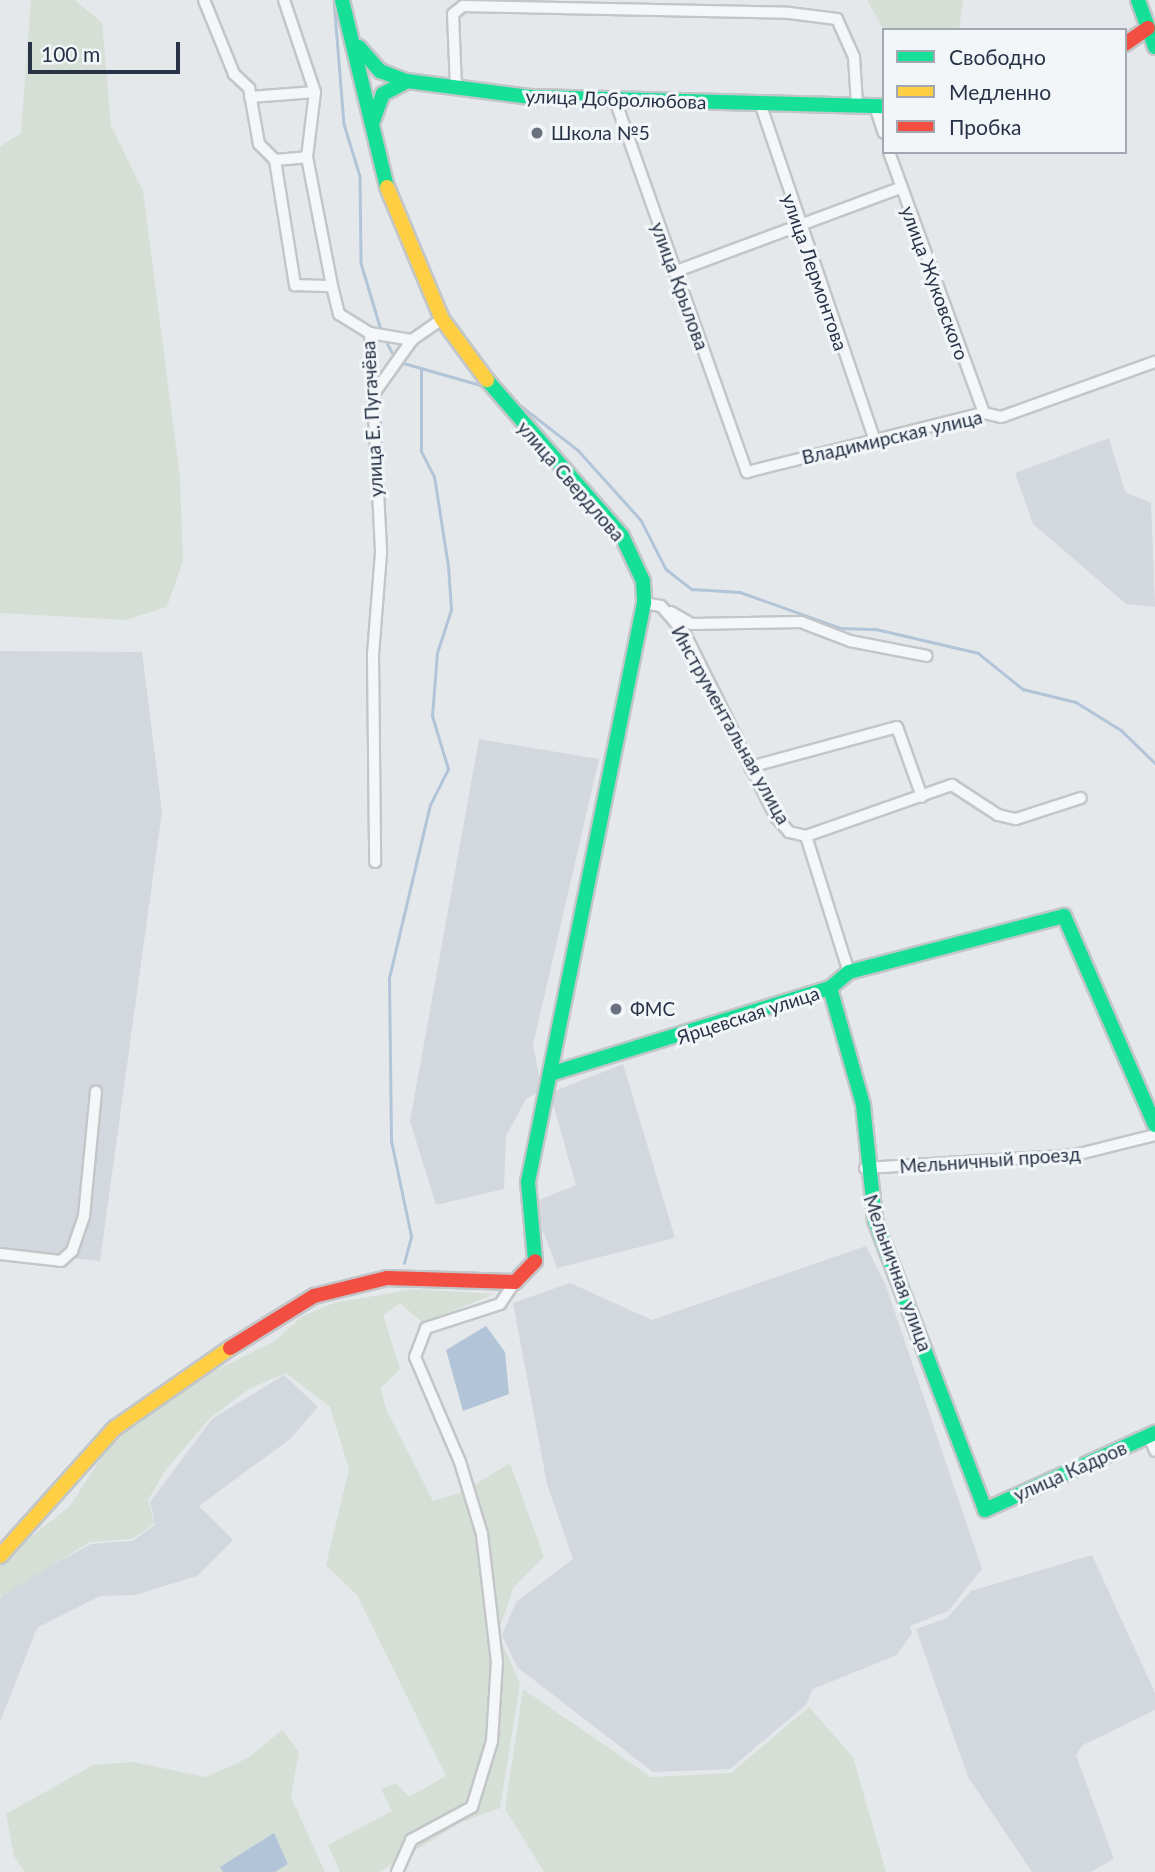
<!DOCTYPE html>
<meta charset="utf-8">
<style>
body{margin:0}
#map{position:relative;width:1155px;height:1872px;overflow:hidden;background:#e5e8eb;font-family:Lato,sans-serif}
div>[style]{position:absolute}
[style*='--x']{left:calc(var(--x)*1px);top:calc(var(--y)*1px);width:calc(var(--w)*1px);rotate:calc(var(--a)*1deg)}
.built>*{inset:0;background:#d3d7de}
.green>*{inset:0;background:#d5dfd5}
.water>*{inset:0;background:#b1c4d8}
.stream>*{height:2.5px;margin:-1.25px;padding:0 1.25px;transform-origin:1.25px;border-radius:1.25px;background:#b1c4d8}
.roads{filter:drop-shadow(2px 0 #c3c6c9) drop-shadow(-2px 0 #c3c6c9) drop-shadow(0 2px #c3c6c9) drop-shadow(0 -2px #c3c6c9)}
.street>*{height:10px;margin:-5px;padding:0 5px;transform-origin:5px;border-radius:5px;background:#f5f6f7}
.fast>*{height:14px;margin:-7px;padding:0 7px;transform-origin:7px;border-radius:7px;background:#16e098}
.slow>*{height:14px;margin:-7px;padding:0 7px;transform-origin:7px;border-radius:7px;background:#ffcf43}
.jam>*{height:14px;margin:-7px;padding:0 7px;transform-origin:7px;border-radius:7px;background:#f24e42}
.dots>*{width:19px;height:19px;translate:-50% -50%;box-sizing:border-box;border:4px solid #f3f6f9;border-radius:50%}
span{translate:-50% -50%;white-space:nowrap;text-align:center;line-height:1.15;-webkit-text-stroke:6px #f3f6f9;paint-order:stroke}
.street-label{font-size:19px;color:#283347}
.poi-label{font-size:19px;color:#283347}
.left{translate:0 -50%;text-align:left}
.legend{position:absolute;left:882px;top:28px;width:245px;height:126px;box-sizing:border-box;background:#f3f6f9;border:2px solid #a2a8b2;margin:0;padding:9px 12px;list-style:none;font-size:21px;color:#283347}
.legend li{display:flex;align-items:center;gap:14px;height:35px}
.legend b{width:35px;border:2px solid #a2a8b2}
.scale{position:absolute;left:28px;top:42px;width:152px;height:32px;box-sizing:border-box;border:4px solid #283347;border-top:0;padding-left:9px;font-size:21px;line-height:24px;white-space:nowrap;color:#283347;-webkit-text-stroke:5px #f3f6f9;paint-order:stroke}
</style>
<div id="map">
<div class="built">
<i style="clip-path:polygon(1109px 438px,1125px 492px,1151px 503px,1155px 607px,1126px 604px,1033px 524px,1015px 473px)"></i>
<i style="clip-path:polygon(0 651px,142px 652px,162px 811px,100px 1261px,0 1250px)"></i>
<i style="clip-path:polygon(479px 739px,599px 759px,533px 1045px,542px 1090px,526px 1099px,506px 1136px,504px 1189px,436px 1205px,410px 1121px)"></i>
<i style="clip-path:polygon(623px 1064px,675px 1238px,557px 1268px,532px 1203px,576px 1185px,550px 1093px)"></i>
<i style="clip-path:polygon(866px 1246px,886px 1286px,982px 1569px,948px 1611px,910px 1626px,912px 1633px,897px 1655px,813px 1689px,806px 1705px,730px 1769px,653px 1772px,517px 1667px,502px 1635px,516px 1602px,573px 1559px,547px 1484px,513px 1303px,570px 1283px,652px 1320px)"></i>
<i style="clip-path:polygon(284px 1375px,318px 1407px,290px 1439px,199px 1506px,233px 1540px,197px 1576px,135px 1595px,100px 1596px,37px 1628px,0 1722px,0 1599px,6px 1590px,91px 1544px,132px 1541px,155px 1525px,150px 1502px,212px 1419px)"></i>
<i style="clip-path:polygon(1092px 1555px,1155px 1693px,1155px 1710px,1083px 1745px,1076px 1755px,1114px 1859px,1091px 1872px,1032px 1872px,968px 1777px,916px 1629px,947px 1618px,971px 1591px)"></i>
</div>
<div class="green">
<i style="clip-path:polygon(31px 0,75px 0,102px 23px,111px 126px,143px 191px,180px 477px,183px 560px,167px 607px,125px 620px,0 613px,0 147px,21px 133px)"></i>
<i style="clip-path:polygon(867px 0,963px 0,959px 30px,884px 30px)"></i>
<i style="clip-path:polygon(414px 1289px,494px 1294px,423px 1323px,400px 1303px,383px 1315px,400px 1369px,381px 1388px,386px 1409px,433px 1501px,463px 1492px,510px 1463px,544px 1557px,513px 1588px,498px 1634px,520px 1684px,500px 1808px,462px 1822px,379px 1872px,340px 1872px,328px 1845px,392px 1811px,381px 1789px,396px 1783px,409px 1797px,446px 1776px,357px 1595px,326px 1565px,349px 1469px,330px 1407px,286px 1373px,249px 1389px,210px 1418px,165px 1471px,148px 1500px,154px 1524px,132px 1539px,90px 1542px,0 1597px,0 1561px,69px 1507px,116px 1435px,163px 1396px,275px 1341px,301px 1317px,334px 1303px)"></i>
<i style="clip-path:polygon(523px 1689px,651px 1777px,731px 1773px,809px 1707px,853px 1757px,886px 1872px,544px 1872px,505px 1809px)"></i>
<i style="clip-path:polygon(282px 1730px,299px 1752px,291px 1797px,325px 1872px,275px 1872px,288px 1864px,221px 1867px,223px 1872px,25px 1872px,14px 1856px,6px 1814px,93px 1765px,133px 1762px,206px 1777px,248px 1758px)"></i>
</div>
<div class="water">
<i style="clip-path:polygon(486px 1326px,505px 1352px,509px 1394px,463px 1411px,446px 1350px)"></i>
<i style="clip-path:polygon(274px 1833px,288px 1864px,275px 1872px,223px 1872px,220px 1867px)"></i>
</div>
<div class="stream">
<i style="--x:334;--y:0;--w:124;--a:85.4"></i>
<i style="--x:344;--y:124;--w:54;--a:72.9"></i>
<i style="--x:360;--y:176;--w:87;--a:89.3"></i>
<i style="--x:361;--y:263;--w:73;--a:73.3"></i>
<i style="--x:385;--y:339;--w:21;--a:62"></i>
<i style="--x:400;--y:362;--w:87;--a:15.9"></i>
<i style="--x:507;--y:395;--w:90;--a:37.8"></i>
<i style="--x:578;--y:450;--w:94;--a:48"></i>
<i style="--x:641;--y:520;--w:55;--a:63"></i>
<i style="--x:666;--y:569;--w:33;--a:38"></i>
<i style="--x:692;--y:589;--w:48;--a:3.6"></i>
<i style="--x:740;--y:592;--w:107;--a:19.6"></i>
<i style="--x:841;--y:628;--w:35;--a:2"></i>
<i style="--x:876;--y:629;--w:105;--a:13.2"></i>
<i style="--x:978;--y:653;--w:58;--a:38.7"></i>
<i style="--x:1023;--y:689;--w:55;--a:13.8"></i>
<i style="--x:1076;--y:702;--w:53;--a:31.9"></i>
<i style="--x:1121;--y:730;--w:47;--a:44.1"></i>
<i style="--x:404;--y:1263;--w:28;--a:-75"></i>
<i style="--x:411;--y:1236;--w:97;--a:-101.9"></i>
<i style="--x:391;--y:1141;--w:163;--a:-90.7"></i>
<i style="--x:389;--y:978;--w:178;--a:-76.7"></i>
<i style="--x:430;--y:805;--w:40;--a:-63.4"></i>
<i style="--x:448;--y:769;--w:55;--a:-106.8"></i>
<i style="--x:432;--y:716;--w:63;--a:-85.5"></i>
<i style="--x:437;--y:653;--w:45;--a:-72"></i>
<i style="--x:451;--y:610;--w:44;--a:-93.9"></i>
<i style="--x:448;--y:566;--w:90;--a:-98.9"></i>
<i style="--x:434;--y:477;--w:29;--a:-117"></i>
<i style="--x:421;--y:451;--w:82;--a:-90"></i>
</div>
<div class="roads">
<div class="street">
<i style="--x:204;--y:0;--w:80;--a:67.9"></i>
<i style="--x:234;--y:74;--w:21;--a:43"></i>
<i style="--x:249;--y:88;--w:57;--a:79.9"></i>
<i style="--x:259;--y:144;--w:23;--a:45"></i>
<i style="--x:275;--y:160;--w:127;--a:80.9"></i>
<i style="--x:295;--y:285;--w:37;--a:2"></i>
<i style="--x:284;--y:0;--w:97;--a:71.4"></i>
<i style="--x:315;--y:92;--w:65;--a:97"></i>
<i style="--x:307;--y:157;--w:131;--a:79"></i>
<i style="--x:332;--y:286;--w:29;--a:76"></i>
<i style="--x:339;--y:314;--w:36;--a:32"></i>
<i style="--x:370;--y:333;--w:220;--a:87.1"></i>
<i style="--x:381;--y:553;--w:102;--a:94.5"></i>
<i style="--x:373;--y:655;--w:207;--a:89.4"></i>
<i style="--x:456;--y:88;--w:74;--a:-92.3"></i>
<i style="--x:453;--y:14;--w:13;--a:-39"></i>
<i style="--x:463;--y:6;--w:326;--a:1.2"></i>
<i style="--x:789;--y:13;--w:48;--a:7.1"></i>
<i style="--x:837;--y:19;--w:42;--a:65.9"></i>
<i style="--x:854;--y:57;--w:48;--a:86.4"></i>
<i style="--x:250;--y:97;--w:65;--a:-4.4"></i>
<i style="--x:615;--y:100;--w:395;--a:70.5"></i>
<i style="--x:747;--y:472;--w:244;--a:-14"></i>
<i style="--x:984;--y:413;--w:17;--a:13"></i>
<i style="--x:1001;--y:417;--w:164;--a:-19.7"></i>
<i style="--x:760;--y:103;--w:356;--a:71.2"></i>
<i style="--x:875;--y:106;--w:28;--a:72"></i>
<i style="--x:889;--y:152;--w:278;--a:70"></i>
<i style="--x:275;--y:160;--w:32;--a:-5"></i>
<i style="--x:674;--y:272;--w:241;--a:-20.4"></i>
<i style="--x:370;--y:333;--w:43;--a:9.5"></i>
<i style="--x:412;--y:340;--w:64;--a:125.4"></i>
<i style="--x:412;--y:340;--w:37;--a:-35"></i>
<i style="--x:644;--y:603;--w:17;--a:10"></i>
<i style="--x:661;--y:606;--w:35;--a:49"></i>
<i style="--x:684;--y:632;--w:207;--a:63.6"></i>
<i style="--x:776;--y:817;--w:20;--a:49"></i>
<i style="--x:789;--y:832;--w:17;--a:13"></i>
<i style="--x:806;--y:836;--w:143;--a:72.5"></i>
<i style="--x:671;--y:612;--w:24;--a:30"></i>
<i style="--x:692;--y:624;--w:109;--a:-1.1"></i>
<i style="--x:801;--y:622;--w:53;--a:21.2"></i>
<i style="--x:850;--y:641;--w:78;--a:11"></i>
<i style="--x:750;--y:767;--w:152;--a:-15.2"></i>
<i style="--x:897;--y:727;--w:74;--a:70.3"></i>
<i style="--x:806;--y:836;--w:155;--a:-19.3"></i>
<i style="--x:952;--y:785;--w:55;--a:33.1"></i>
<i style="--x:998;--y:815;--w:18;--a:13"></i>
<i style="--x:1016;--y:819;--w:68;--a:-17.9"></i>
<i style="--x:865;--y:1168;--w:210;--a:-3.5"></i>
<i style="--x:1075;--y:1155;--w:82;--a:-14"></i>
<i style="--x:0;--y:1254;--w:61;--a:6.5"></i>
<i style="--x:61;--y:1261;--w:15;--a:-42"></i>
<i style="--x:72;--y:1251;--w:37;--a:-71"></i>
<i style="--x:84;--y:1216;--w:125;--a:-84.5"></i>
<i style="--x:1149;--y:1436;--w:16;--a:68"></i>
<i style="--x:397;--y:1872;--w:35;--a:-66"></i>
<i style="--x:411;--y:1840;--w:69;--a:-28.4"></i>
<i style="--x:472;--y:1807;--w:69;--a:-73.1"></i>
<i style="--x:492;--y:1741;--w:79;--a:-86.4"></i>
<i style="--x:497;--y:1662;--w:129;--a:-96.7"></i>
<i style="--x:482;--y:1534;--w:75;--a:-107"></i>
<i style="--x:460;--y:1462;--w:114;--a:-113.2"></i>
<i style="--x:415;--y:1357;--w:31;--a:-69"></i>
<i style="--x:426;--y:1328;--w:78;--a:-18"></i>
<i style="--x:500;--y:1304;--w:27;--a:-56"></i>
</div>
<div class="fast">
<i style="--x:342;--y:0;--w:192;--a:76.5"></i>
<i style="--x:1138;--y:0;--w:50;--a:70.1"></i>
<i style="--x:359;--y:47;--w:32;--a:49"></i>
<i style="--x:380;--y:71;--w:28;--a:21"></i>
<i style="--x:373;--y:121;--w:29;--a:-70"></i>
<i style="--x:383;--y:94;--w:27;--a:-28"></i>
<i style="--x:407;--y:81;--w:125;--a:7.4"></i>
<i style="--x:531;--y:97;--w:353;--a:1.5"></i>
<i style="--x:487;--y:380;--w:206;--a:49.1"></i>
<i style="--x:622;--y:536;--w:50;--a:65"></i>
<i style="--x:643;--y:581;--w:22;--a:87"></i>
<i style="--x:644;--y:603;--w:591;--a:101.33"></i>
<i style="--x:528;--y:1182;--w:79;--a:84.9"></i>
<i style="--x:830;--y:988;--w:122;--a:74.2"></i>
<i style="--x:863;--y:1105;--w:116;--a:84"></i>
<i style="--x:875;--y:1220;--w:310;--a:69.2"></i>
<i style="--x:985;--y:1510;--w:187;--a:-24.4"></i>
<i style="--x:550;--y:1074;--w:293;--a:-17.1"></i>
<i style="--x:830;--y:988;--w:25;--a:-40"></i>
<i style="--x:849;--y:972;--w:222;--a:-14.6"></i>
<i style="--x:1064;--y:916;--w:228;--a:66.5"></i>
</div>
<div class="slow">
<i style="--x:387;--y:187;--w:143;--a:67.4"></i>
<i style="--x:442;--y:319;--w:76;--a:53.6"></i>
<i style="--x:0;--y:1556;--w:172;--a:-48.1"></i>
<i style="--x:115;--y:1428;--w:140;--a:-34.8"></i>
</div>
<div class="jam">
<i style="--x:1125;--y:44;--w:28;--a:-35"></i>
<i style="--x:230;--y:1348;--w:99;--a:-31.8"></i>
<i style="--x:314;--y:1296;--w:75;--a:-13.9"></i>
<i style="--x:387;--y:1278;--w:128;--a:1.8"></i>
<i style="--x:515;--y:1282;--w:29;--a:-46"></i>
</div>
</div>
<div class="dots">
<i style="left:537px;top:133px;background:#6a7280"></i>
<i style="left:616px;top:1009px;background:#6a7280"></i>
</div>
<div class="street-label">
<span style="left:616px;top:99px;rotate:2deg">улица Добролюбова</span>
<span style="left:815px;top:272px;rotate:71deg">улица Лермонтова</span>
<span style="left:935px;top:283px;rotate:70deg">улица Жуковского</span>
<span style="left:680px;top:286px;rotate:70deg">улица Крылова</span>
<span style="left:372px;top:419px;rotate:-93deg">улица Е. Пугачёва</span>
<span style="left:892px;top:437px;rotate:-13deg">Владимирская улица</span>
<span style="left:571px;top:481px;rotate:49deg">улица Свердлова</span>
<span style="left:731px;top:725px;rotate:61deg">Инструментальная улица</span>
<span style="left:748px;top:1015px;rotate:-18deg">Ярцевская улица</span>
<span style="left:990px;top:1160px;rotate:-4deg">Мельничный проезд</span>
<span style="left:898px;top:1273px;rotate:70deg">Мельничная улица</span>
<span style="left:1070px;top:1471px;rotate:-24deg">улица Кадров</span>
</div>
<div class="poi-label">
<span class="left" style="left:551px;top:133px">Школа №5</span>
<span class="left" style="left:630px;top:1009px">ФМС</span>
</div>
<ul class="legend">
<li><b style="height:9px;background:#16e098"></b>Свободно</li>
<li><b style="height:9px;background:#ffcf43"></b>Медленно</li>
<li><b style="height:9px;background:#f24e42"></b>Пробка</li>
</ul>
<div class="scale">100 m</div>
</div>
